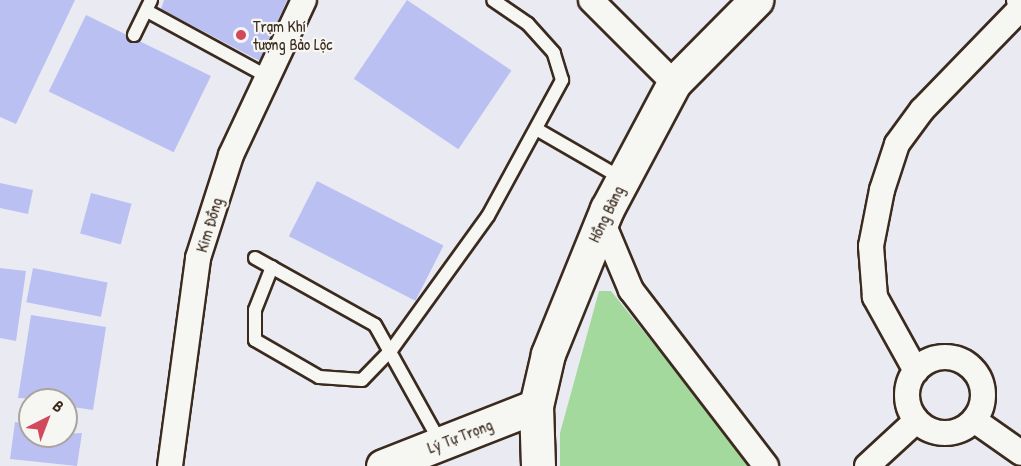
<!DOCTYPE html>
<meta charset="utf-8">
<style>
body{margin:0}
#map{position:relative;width:1021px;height:466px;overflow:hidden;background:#eaebf2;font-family:"Patrick Hand",sans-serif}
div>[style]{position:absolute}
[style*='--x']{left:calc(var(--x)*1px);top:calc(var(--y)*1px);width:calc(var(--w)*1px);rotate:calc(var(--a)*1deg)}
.green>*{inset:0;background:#a3d99d}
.building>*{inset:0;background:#bac0f2;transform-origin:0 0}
.roads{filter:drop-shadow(2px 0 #3b2a1e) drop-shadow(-2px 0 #3b2a1e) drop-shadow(0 2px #3b2a1e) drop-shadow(0 -2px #3b2a1e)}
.lane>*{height:12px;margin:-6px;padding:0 6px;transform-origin:6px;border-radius:6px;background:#f6f6f2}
.street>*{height:24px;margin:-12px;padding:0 12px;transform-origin:12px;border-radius:12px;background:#f6f6f2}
.street>.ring{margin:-12px;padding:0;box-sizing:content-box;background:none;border:24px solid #f6f6f2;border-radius:50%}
.secondary>*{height:33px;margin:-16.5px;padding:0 16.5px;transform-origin:16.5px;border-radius:16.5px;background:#f6f6f2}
.dots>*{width:16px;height:16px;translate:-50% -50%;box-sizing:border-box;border:3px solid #f6f6f2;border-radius:50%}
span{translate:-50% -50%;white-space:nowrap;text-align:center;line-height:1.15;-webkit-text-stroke:4.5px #f6f6f2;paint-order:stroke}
.poi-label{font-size:16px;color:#3b2a1e}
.left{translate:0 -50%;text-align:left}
.street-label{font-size:16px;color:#3b2a1e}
.north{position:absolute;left:18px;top:388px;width:60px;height:60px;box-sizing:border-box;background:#f6f6f2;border:2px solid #aba49d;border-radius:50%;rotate:42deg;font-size:16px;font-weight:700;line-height:24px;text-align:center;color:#3b2a1e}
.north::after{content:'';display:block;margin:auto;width:21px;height:27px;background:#d1495b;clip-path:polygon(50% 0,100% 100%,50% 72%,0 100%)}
</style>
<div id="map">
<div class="green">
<i style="clip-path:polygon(599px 291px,611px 291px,752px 466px,560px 466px,560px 433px)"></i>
</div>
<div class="building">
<i style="clip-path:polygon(0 0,75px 0,16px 124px,0 117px)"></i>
<i style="clip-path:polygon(164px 0,287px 0,260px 61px,161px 9px)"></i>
<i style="left:407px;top:0;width:126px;height:95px;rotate:34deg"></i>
<i style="left:86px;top:15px;width:139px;height:85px;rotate:26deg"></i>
<i style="left:317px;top:181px;width:142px;height:62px;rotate:27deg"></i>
<i style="clip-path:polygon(0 183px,33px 190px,28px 214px,0 208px)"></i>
<i style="left:91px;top:193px;width:42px;height:42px;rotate:15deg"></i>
<i style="clip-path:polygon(0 268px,26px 271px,16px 341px,0 338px)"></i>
<i style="left:33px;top:268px;width:76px;height:35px;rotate:11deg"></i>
<i style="clip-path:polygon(31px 315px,106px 327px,93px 410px,66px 406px,66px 400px,18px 398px)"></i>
<i style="clip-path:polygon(15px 422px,30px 424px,30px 436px,82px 433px,77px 466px,10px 459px)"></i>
</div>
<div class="roads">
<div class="lane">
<i style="--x:147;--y:11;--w:136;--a:28.6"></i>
<i style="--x:134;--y:35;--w:39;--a:-64"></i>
<i style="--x:538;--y:130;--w:98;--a:30"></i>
<i style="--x:255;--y:258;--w:137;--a:29.2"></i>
<i style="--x:375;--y:325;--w:134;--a:60.9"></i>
<i style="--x:272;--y:267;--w:46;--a:111.6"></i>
<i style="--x:255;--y:310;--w:30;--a:90"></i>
<i style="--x:255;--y:340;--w:74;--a:30"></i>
<i style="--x:319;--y:377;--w:43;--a:4"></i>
<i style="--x:362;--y:380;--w:43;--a:-45.9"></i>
<i style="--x:392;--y:349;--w:164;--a:-54.2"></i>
<i style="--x:488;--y:216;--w:155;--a:-61.4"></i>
<i style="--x:562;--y:80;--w:28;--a:-107"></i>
<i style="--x:554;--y:53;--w:39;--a:-132"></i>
<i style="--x:528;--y:24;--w:42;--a:-145.6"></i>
</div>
<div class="street">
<i style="--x:591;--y:0;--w:117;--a:45"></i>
<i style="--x:602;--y:221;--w:75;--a:67.2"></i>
<i style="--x:631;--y:290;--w:222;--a:52.5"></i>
<i class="ring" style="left:907px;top:357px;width:52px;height:52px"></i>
<i style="--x:916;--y:371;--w:85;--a:-119"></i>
<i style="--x:875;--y:297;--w:51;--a:-94.5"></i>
<i style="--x:871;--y:246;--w:57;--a:-78.9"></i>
<i style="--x:882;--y:190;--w:48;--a:-71.9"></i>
<i style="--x:897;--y:144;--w:42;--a:-53.7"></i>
<i style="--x:922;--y:110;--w:142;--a:-45.9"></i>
<i style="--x:1021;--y:8;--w:8;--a:-104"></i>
<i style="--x:974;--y:420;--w:57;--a:35.1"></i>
<i style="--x:170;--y:466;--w:210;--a:-82.3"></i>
<i style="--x:198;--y:258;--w:108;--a:-72.2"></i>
<i style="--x:231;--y:155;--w:171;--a:-64.8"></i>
<i style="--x:867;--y:466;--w:67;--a:-42.6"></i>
</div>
<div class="secondary">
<i style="--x:383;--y:466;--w:164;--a:-21.4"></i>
<i style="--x:538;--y:466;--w:60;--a:-91.9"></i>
<i style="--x:536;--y:406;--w:53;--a:-77"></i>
<i style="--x:548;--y:354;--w:157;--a:-67.9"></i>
<i style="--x:607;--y:209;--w:143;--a:-62"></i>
<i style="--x:674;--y:83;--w:117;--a:-45.3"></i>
</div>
</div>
<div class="dots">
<i style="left:241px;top:35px;background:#d1495b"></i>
</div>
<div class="poi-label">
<span class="left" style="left:253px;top:35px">Trạm Khí<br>tượng Bảo Lộc</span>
</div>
<div class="street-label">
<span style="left:606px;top:214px;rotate:-64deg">Hồng Bàng</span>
<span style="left:209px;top:225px;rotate:-73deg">Kim Đồng</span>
<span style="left:460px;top:436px;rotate:-21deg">Lý Tự Trọng</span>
</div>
<div class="north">B</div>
</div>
